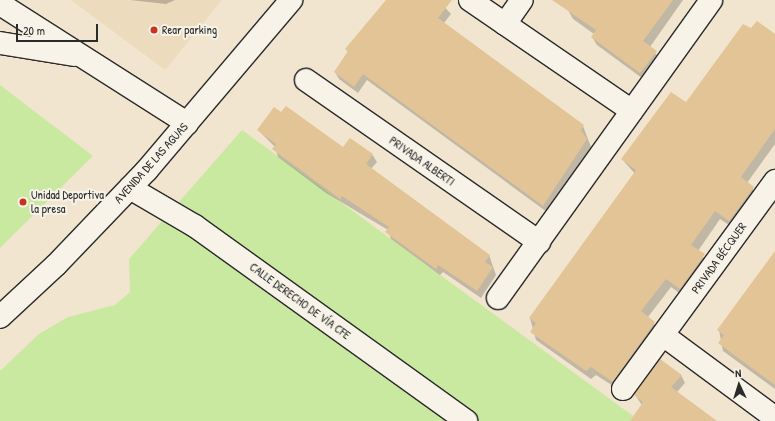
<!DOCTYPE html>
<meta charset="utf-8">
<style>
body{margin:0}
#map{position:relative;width:775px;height:421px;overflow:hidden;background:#f1e5cf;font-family:"Patrick Hand",sans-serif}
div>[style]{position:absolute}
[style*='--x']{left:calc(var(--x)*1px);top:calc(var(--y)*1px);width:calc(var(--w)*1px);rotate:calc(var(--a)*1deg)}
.built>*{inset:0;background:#eddbbe}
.green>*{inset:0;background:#c9e9a1}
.shadow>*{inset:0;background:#0003}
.building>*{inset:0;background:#e3c496}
.roads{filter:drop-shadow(1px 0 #2b2b2b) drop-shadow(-1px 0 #2b2b2b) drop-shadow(0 1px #2b2b2b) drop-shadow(0 -1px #2b2b2b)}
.minor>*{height:22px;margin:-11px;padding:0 11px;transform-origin:11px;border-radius:11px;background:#f7f3e8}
.major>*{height:22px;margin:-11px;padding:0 11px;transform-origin:11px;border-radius:11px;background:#f7f3e8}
.dots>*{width:11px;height:11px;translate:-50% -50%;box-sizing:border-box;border:2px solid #f7f3e8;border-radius:50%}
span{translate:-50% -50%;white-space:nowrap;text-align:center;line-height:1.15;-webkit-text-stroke:4px #f7f3e8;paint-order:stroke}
.poi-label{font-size:12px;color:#2b2b2b}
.left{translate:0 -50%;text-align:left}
.street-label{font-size:12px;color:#2b2b2b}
.north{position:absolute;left:719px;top:365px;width:40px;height:40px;-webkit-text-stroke:3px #f7f3e8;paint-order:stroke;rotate:356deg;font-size:11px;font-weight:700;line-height:16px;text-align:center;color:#2b2b2b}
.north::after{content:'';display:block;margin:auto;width:14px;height:18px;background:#2b2b2b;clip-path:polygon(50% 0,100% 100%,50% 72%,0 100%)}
.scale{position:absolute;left:16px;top:24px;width:82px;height:18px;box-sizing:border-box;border:2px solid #2b2b2b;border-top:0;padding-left:5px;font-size:12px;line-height:14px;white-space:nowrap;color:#2b2b2b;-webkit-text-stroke:3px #f7f3e8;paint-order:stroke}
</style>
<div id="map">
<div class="built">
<i style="clip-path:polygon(71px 0,222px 0,165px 70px)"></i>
</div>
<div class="green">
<i style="clip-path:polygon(0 85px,93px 156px,0 248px)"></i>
<i style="clip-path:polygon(242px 130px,640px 421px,0 421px,0 371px,39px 334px,68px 317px,115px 305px,130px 292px,129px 259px)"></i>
</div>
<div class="shadow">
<i style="clip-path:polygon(130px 0,175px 0,166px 4px)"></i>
<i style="clip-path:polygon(387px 0,438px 0,451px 14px,444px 23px,583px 126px,591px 147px,547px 212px,367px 80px,358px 93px,339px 79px,335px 72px,348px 52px,346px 49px)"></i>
<i style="clip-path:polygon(569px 0,683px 0,650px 47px,661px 60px,646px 81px,597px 45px,592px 37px,594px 34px,573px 19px,568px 10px)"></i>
<i style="clip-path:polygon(751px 30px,775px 35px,775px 144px,747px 183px,759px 196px,735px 229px,720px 219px,698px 251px,709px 264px,685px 297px,671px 287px,648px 317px,660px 331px,618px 389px,596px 375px,591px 379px,536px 340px,530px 318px,635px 174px,622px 159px,686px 104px)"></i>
<i style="clip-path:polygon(258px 130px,372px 154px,377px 162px,371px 169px,489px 255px,496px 275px,481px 298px,443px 272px,440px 275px,391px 239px,388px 230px,326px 193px,278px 157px,275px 147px)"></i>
<i style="clip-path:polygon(775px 253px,775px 389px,723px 351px,719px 330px)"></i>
<i style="clip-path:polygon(681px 375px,685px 383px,677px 392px,716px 421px,640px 421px,642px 405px,635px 395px)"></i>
</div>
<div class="building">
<i style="clip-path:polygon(386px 0,452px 0,438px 18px,584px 125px,581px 130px,587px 139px,543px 206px,363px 74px,354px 87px,334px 72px,348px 51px,345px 49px)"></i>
<i style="clip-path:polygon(552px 0,673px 0,643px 41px,657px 51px,640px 73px,591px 37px,596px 30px)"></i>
<i style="clip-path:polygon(757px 21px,775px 34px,775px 129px,741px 177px,754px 187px,729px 221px,715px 211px,691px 245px,705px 254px,680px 289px,666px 279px,641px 311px,655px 322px,613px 382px,591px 367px,586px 371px,530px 332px,536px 323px,529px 318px,636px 170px,621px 159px,671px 92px,686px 102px,743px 24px,751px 28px)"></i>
<i style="clip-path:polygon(286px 106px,343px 147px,350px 138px,373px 154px,366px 164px,490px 255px,485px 262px,493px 267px,477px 291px,438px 265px,436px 269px,385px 232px,389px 227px,342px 196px,340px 199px,272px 149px,276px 144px,257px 130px,274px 107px,281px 112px)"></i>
<i style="clip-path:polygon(775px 251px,775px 385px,718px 343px,724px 335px,717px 330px)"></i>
<i style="clip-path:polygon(660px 359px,682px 375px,671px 387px,717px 421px,630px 421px,643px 402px,634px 395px)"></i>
</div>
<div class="roads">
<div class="minor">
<i style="--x:470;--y:0;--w:196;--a:34.4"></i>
<i style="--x:0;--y:4;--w:222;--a:32.5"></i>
<i style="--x:505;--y:24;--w:29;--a:-55"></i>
<i style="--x:0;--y:43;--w:75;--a:9.2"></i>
<i style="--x:306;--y:80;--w:284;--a:34.8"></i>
<i style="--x:130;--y:188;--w:75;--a:30.3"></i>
<i style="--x:195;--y:226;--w:334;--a:35.7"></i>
<i style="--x:498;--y:298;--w:366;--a:-54.4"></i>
<i style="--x:663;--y:335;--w:139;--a:36.5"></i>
<i style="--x:623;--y:389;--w:258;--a:-53.8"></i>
</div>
<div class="major">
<i style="--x:0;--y:317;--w:76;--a:-42.9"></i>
<i style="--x:56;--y:265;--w:132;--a:-46.2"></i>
<i style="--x:147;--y:170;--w:223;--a:-49.7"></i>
</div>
</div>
<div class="dots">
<i style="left:154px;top:30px;background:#c8321e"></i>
<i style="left:23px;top:202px;background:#c8321e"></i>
</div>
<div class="poi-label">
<span class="left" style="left:162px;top:30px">Rear parking</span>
<span class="left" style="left:31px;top:202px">Unidad Deportiva<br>la presa</span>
</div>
<div class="street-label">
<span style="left:422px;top:161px;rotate:35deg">PRIVADA ALBERTI</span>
<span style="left:151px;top:163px;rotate:-48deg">AVENIDA DE LAS AGUAS</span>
<span style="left:719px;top:258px;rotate:-54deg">PRIVADA BÉCQUER</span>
<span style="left:300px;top:301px;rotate:36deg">CALLE DERECHO DE VÍA CFE</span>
</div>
<div class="north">N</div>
<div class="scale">20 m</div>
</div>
